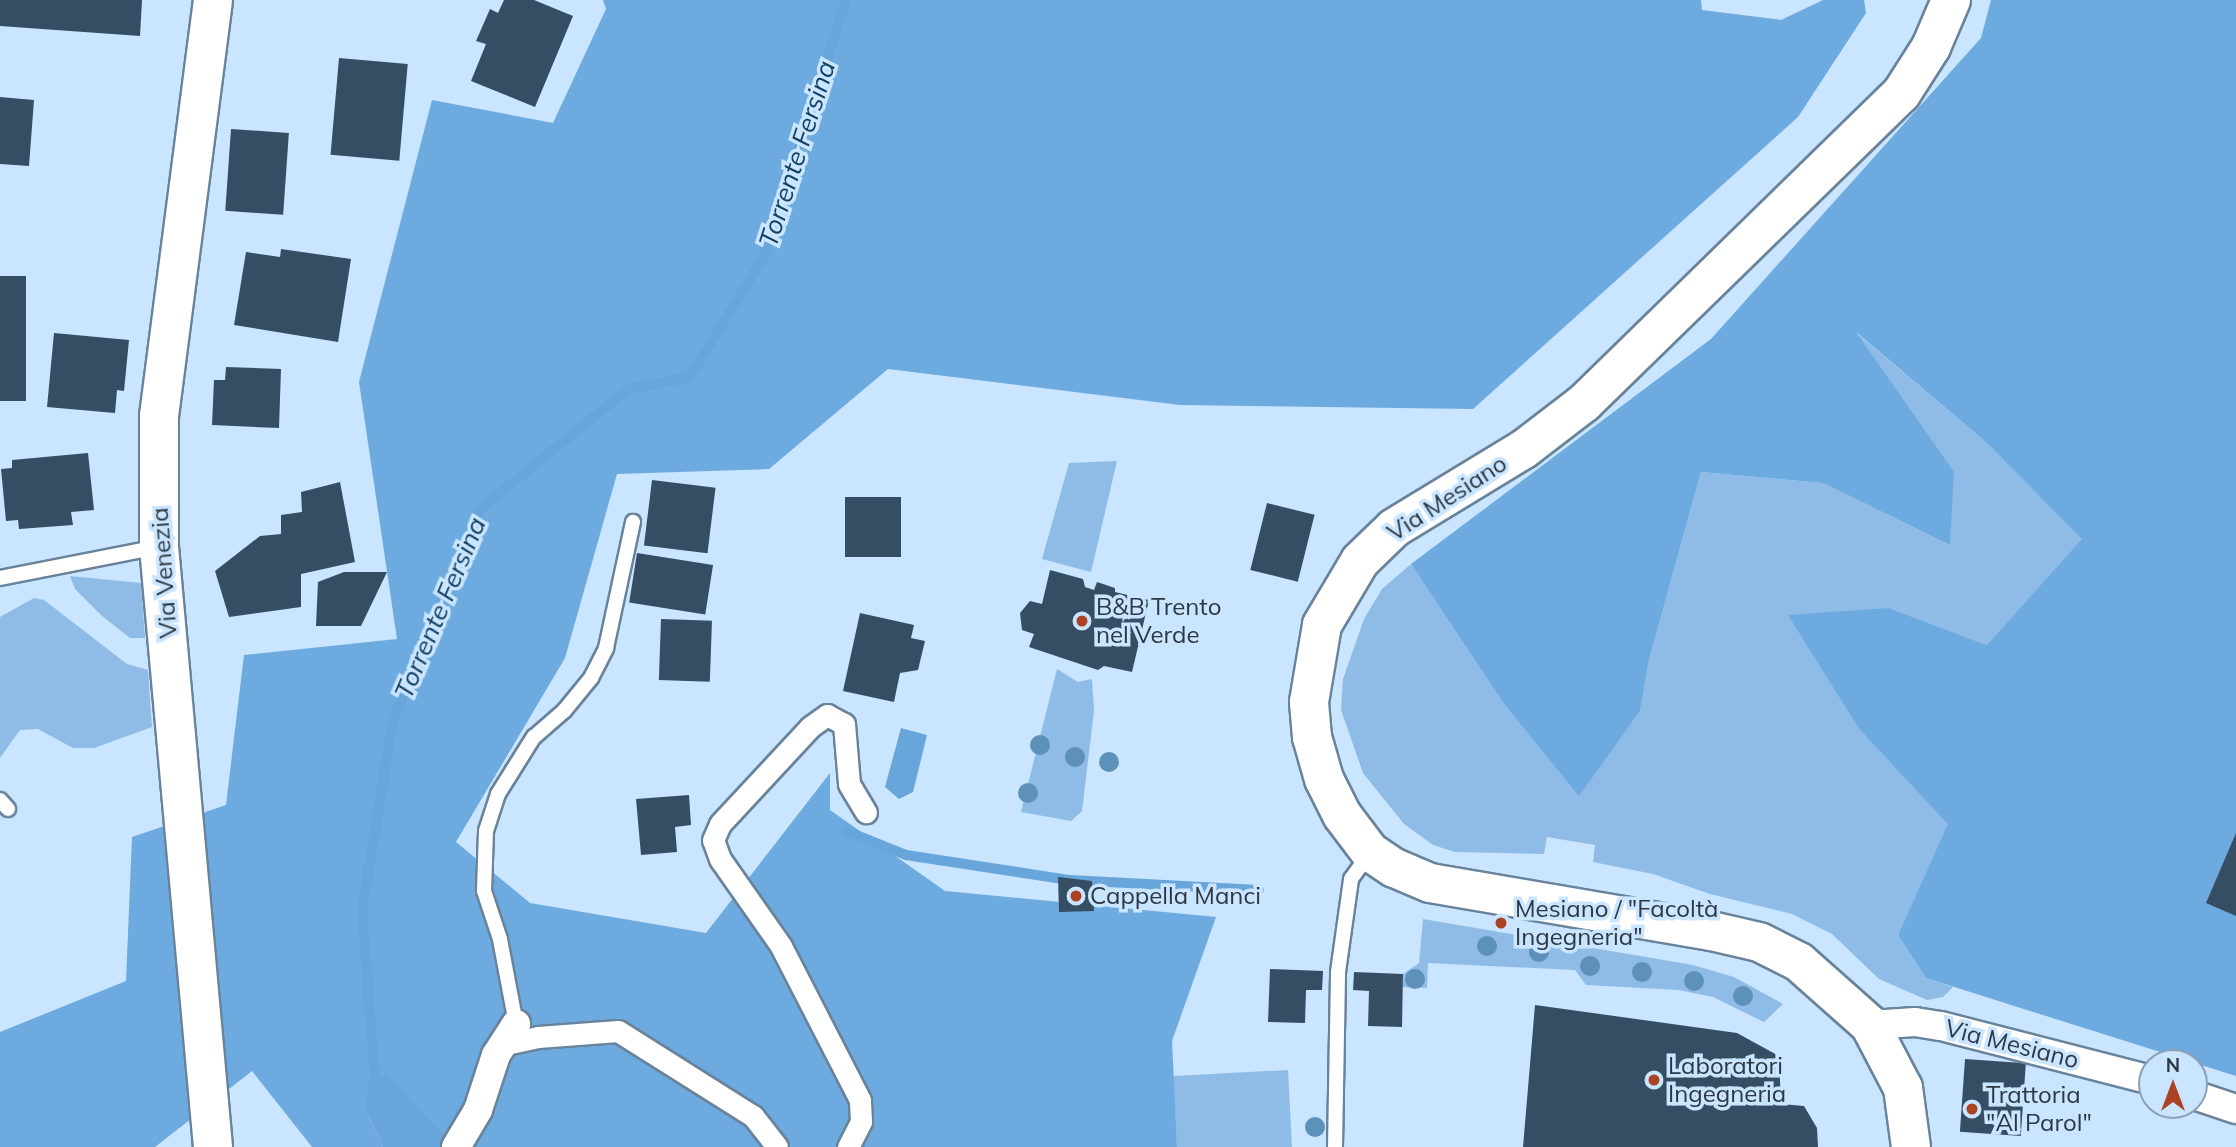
<!DOCTYPE html>
<meta charset="utf-8">
<style>
body{margin:0}
#map{position:relative;width:2236px;height:1147px;overflow:hidden;background:#c9e5ff;font-family:Mulish,sans-serif}
div>[style]{position:absolute}
[style*='--x']{left:calc(var(--x)*1px);top:calc(var(--y)*1px);width:calc(var(--w)*1px);rotate:calc(var(--a)*1deg)}
.green>*{inset:0;background:#8fbce6;transform-origin:0 0}
.forest>*{inset:0;background:#6daae0}
.water>*{inset:0;background:#68a5db}
.stream>*{height:10px;margin:-5px;padding:0 5px;transform-origin:5px;border-radius:5px;background:#68a5db}
.building>*{inset:0;background:#364e63;transform-origin:0 0}
.roads{filter:drop-shadow(2px 0 #69839b) drop-shadow(-2px 0 #69839b) drop-shadow(0 2px #69839b) drop-shadow(0 -2px #69839b)}
.service>*{height:14px;margin:-7px;padding:0 7px;transform-origin:7px;border-radius:7px;background:#fff}
.pedestrian>*{height:21px;margin:-10.5px;padding:0 10.5px;transform-origin:10.5px;border-radius:10.5px;background:#fff}
.minor>*{height:28px;margin:-14px;padding:0 14px;transform-origin:14px;border-radius:14px;background:#fff}
.secondary>*{height:38px;margin:-19px;padding:0 19px;transform-origin:19px;border-radius:19px;background:#fff}
.trees>*{width:20px;height:20px;margin:-10px;border-radius:50%;background:#5d91b9}
.dots>*{width:19px;height:19px;translate:-50% -50%;box-sizing:border-box;border:4px solid #c9e5ff;border-radius:50%}
span{translate:-50% -50%;white-space:nowrap;text-align:center;line-height:1.15;-webkit-text-stroke:7px #c9e5ff;paint-order:stroke}
.street-label{font-size:24px;color:#2d3842}
.poi-label{font-size:24px;color:#2d3842}
.left{translate:0 -50%;text-align:left}
.water-label{font-size:26px;color:#123f63;font-style:italic}
.north{position:absolute;left:2138px;top:1049px;width:70px;height:70px;box-sizing:border-box;background:#c9e5ff;border:2px solid #8ba0b3;border-radius:50%;rotate:0deg;font-size:19px;font-weight:700;line-height:28px;text-align:center;color:#2d3842}
.north::after{content:'';display:block;margin:auto;width:24px;height:32px;background:#aa4223;clip-path:polygon(50% 0,100% 100%,50% 72%,0 100%)}
</style>
<div id="map">
<div class="green">
<i style="clip-path:polygon(1853px 330px,1987px 443px,2083px 539px,1987px 645px,1889px 608px,1860px 730px,1949px 824px,1898px 935px,1926px 978px,1953px 987px,1943px 997px,1927px 1000px,1879px 979px,1832px 934px,1792px 914px,1710px 894px,1653px 874px,1593px 862px,1595px 845px,1547px 837px,1544px 854px,1455px 852px,1433px 845px,1404px 824px,1363px 773px,1341px 710px,1343px 679px,1364px 619px,1382px 589px,1411px 564px,1504px 704px,1579px 795px,1640px 711px,1649px 660px,1701px 472px,1823px 483px,1950px 545px,1953px 472px)"></i>
<i style="clip-path:polygon(1117px 461px,1091px 572px,1042px 559px,1069px 463px)"></i>
<i style="clip-path:polygon(70px 576px,141px 583px,145px 638px,130px 638px,101px 615px,75px 589px)"></i>
<i style="clip-path:polygon(34px 598px,44px 600px,127px 664px,148px 670px,152px 727px,94px 748px,73px 748px,38px 729px,20px 730px,0 758px,0 617px)"></i>
<i style="clip-path:polygon(1057px 669px,1078px 682px,1092px 679px,1094px 711px,1082px 811px,1071px 821px,1021px 812px)"></i>
<i style="clip-path:polygon(1423px 919px,1693px 965px,1734px 977px,1783px 1004px,1764px 1022px,1713px 997px,1679px 990px,1586px 985px,1575px 970px,1428px 963px,1427px 988px,1403px 987px,1403px 974px,1419px 963px)"></i>
<i style="left:1288px;top:1070px;width:77px;height:115px;rotate:87deg"></i>
</div>
<div class="forest">
<i style="clip-path:polygon(603px 0,1701px 0,1702px 10px,1781px 20px,1823px 0,1864px 0,1866px 13px,1798px 117px,1473px 409px,1180px 405px,888px 369px,769px 469px,617px 474px,565px 658px,456px 842px,530px 903px,706px 933px,830px 773px,830px 810px,945px 891px,1216px 917px,1172px 1041px,1177px 1147px,459px 1147px,366px 1110px,383px 1147px,312px 1147px,252px 1071px,155px 1147px,0 1147px,0 1032px,126px 981px,132px 837px,226px 805px,244px 655px,397px 639px,359px 382px,432px 100px,553px 123px,606px 9px)"></i>
<i style="clip-path:polygon(1991px 0,2236px 0,2236px 1076px,1926px 978px,1898px 935px,1948px 824px,1860px 730px,1788px 615px,1889px 608px,1987px 645px,2082px 539px,1987px 443px,1856px 332px,1954px 472px,1950px 545px,1823px 483px,1701px 472px,1649px 660px,1640px 711px,1579px 796px,1504px 704px,1411px 564px,1711px 339px,1981px 38px)"></i>
</div>
<div class="water">
<i style="clip-path:polygon(901px 728px,927px 735px,913px 792px,899px 799px,885px 787px)"></i>
<i style="clip-path:polygon(387px 1075px,447px 1138px,459px 1147px,383px 1147px,366px 1110px,368px 1082px)"></i>
</div>
<div class="stream">
<i style="--x:846;--y:831;--w:65;--a:21.8"></i>
<i style="--x:906;--y:855;--w:166;--a:8.7"></i>
<i style="--x:1070;--y:880;--w:189;--a:3"></i>
<i style="--x:376;--y:1092;--w:183;--a:-94.4"></i>
<i style="--x:362;--y:910;--w:192;--a:-80.7"></i>
<i style="--x:393;--y:721;--w:229;--a:-67.7"></i>
<i style="--x:480;--y:509;--w:191;--a:-39"></i>
<i style="--x:628;--y:389;--w:63;--a:-11"></i>
<i style="--x:690;--y:377;--w:143;--a:-58.4"></i>
<i style="--x:765;--y:255;--w:268;--a:-72.4"></i>
</div>
<div class="building">
<i style="clip-path:polygon(0 0,142px 0,140px 36px,0 26px)"></i>
<i style="clip-path:polygon(504px 0,534px 0,573px 16px,535px 107px,471px 81px,486px 44px,476px 41px,490px 9px,498px 13px)"></i>
<i style="left:339px;top:58px;width:69px;height:97px;rotate:5deg"></i>
<i style="clip-path:polygon(0 97px,34px 100px,29px 166px,0 164px)"></i>
<i style="left:231px;top:129px;width:58px;height:82px;rotate:4deg"></i>
<i style="clip-path:polygon(281px 249px,351px 259px,338px 342px,234px 325px,246px 252px,280px 257px)"></i>
<i style="left:0;top:276px;width:26px;height:125px"></i>
<i style="clip-path:polygon(54px 333px,129px 340px,124px 391px,117px 390px,115px 413px,47px 407px)"></i>
<i style="clip-path:polygon(226px 367px,281px 369px,279px 428px,212px 425px,214px 380px,225px 380px)"></i>
<i style="clip-path:polygon(88px 453px,94px 510px,71px 512px,73px 525px,19px 529px,18px 520px,6px 521px,1px 469px,12px 468px,12px 460px)"></i>
<i style="left:652px;top:480px;width:64px;height:66px;rotate:7deg"></i>
<i style="clip-path:polygon(340px 482px,355px 562px,301px 574px,301px 607px,229px 617px,215px 571px,260px 536px,281px 534px,281px 515px,302px 512px,301px 492px)"></i>
<i style="left:845px;top:497px;width:56px;height:60px"></i>
<i style="left:1267px;top:503px;width:49px;height:69px;rotate:14deg"></i>
<i style="left:637px;top:553px;width:77px;height:50px;rotate:9deg"></i>
<i style="clip-path:polygon(1050px 570px,1083px 579px,1085px 587px,1094px 590px,1097px 582px,1115px 588px,1115px 592px,1149px 600px,1132px 672px,1104px 666px,1098px 670px,1029px 647px,1034px 634px,1022px 630px,1020px 613px,1030px 601px,1042px 604px)"></i>
<i style="clip-path:polygon(344px 572px,387px 572px,361px 626px,316px 626px,318px 582px)"></i>
<i style="clip-path:polygon(860px 613px,914px 625px,911px 638px,925px 641px,918px 670px,900px 673px,894px 702px,843px 691px)"></i>
<i style="left:661px;top:619px;width:51px;height:61px;rotate:2deg"></i>
<i style="clip-path:polygon(689px 795px,691px 825px,675px 827px,677px 852px,641px 855px,636px 799px)"></i>
<i style="clip-path:polygon(2236px 833px,2236px 916px,2206px 903px)"></i>
<i style="clip-path:polygon(1058px 877px,1092px 881px,1094px 911px,1059px 912px)"></i>
<i style="clip-path:polygon(1270px 969px,1323px 971px,1322px 990px,1306px 990px,1305px 1023px,1268px 1022px)"></i>
<i style="clip-path:polygon(1354px 972px,1403px 974px,1402px 1027px,1368px 1026px,1369px 991px,1353px 990px)"></i>
<i style="clip-path:polygon(1535px 1005px,1737px 1033px,1779px 1056px,1781px 1104px,1804px 1106px,1817px 1128px,1818px 1147px,1523px 1147px)"></i>
<i style="left:1965px;top:1059px;width:61px;height:73px;rotate:4deg"></i>
</div>
<div class="roads">
<div class="service">
<i style="--x:0;--y:578;--w:161;--a:-11.1"></i>
<i style="--x:0;--y:800;--w:12;--a:48"></i>
<i style="--x:516;--y:1024;--w:86;--a:-100.7"></i>
<i style="--x:500;--y:939;--w:51;--a:-108.4"></i>
<i style="--x:484;--y:891;--w:60;--a:-88.1"></i>
<i style="--x:486;--y:831;--w:39;--a:-72"></i>
<i style="--x:498;--y:794;--w:28;--a:-58"></i>
<i style="--x:513;--y:770;--w:39;--a:-58"></i>
<i style="--x:534;--y:737;--w:40;--a:-41"></i>
<i style="--x:564;--y:711;--w:43;--a:-50.7"></i>
<i style="--x:591;--y:678;--w:34;--a:-63"></i>
<i style="--x:606;--y:648;--w:129;--a:-77.9"></i>
<i style="--x:1335;--y:1147;--w:175;--a:-89"></i>
<i style="--x:1338;--y:972;--w:94;--a:-82"></i>
<i style="--x:1351;--y:879;--w:31;--a:-54"></i>
</div>
<div class="pedestrian">
<i style="--x:501;--y:1045;--w:38;--a:-12"></i>
<i style="--x:538;--y:1037;--w:80;--a:-4.3"></i>
<i style="--x:618;--y:1031;--w:160;--a:32.2"></i>
<i style="--x:753;--y:1116;--w:39;--a:52"></i>
<i style="--x:848;--y:1147;--w:29;--a:-63"></i>
<i style="--x:861;--y:1121;--w:21;--a:-93"></i>
<i style="--x:860;--y:1100;--w:173;--a:-117.2"></i>
<i style="--x:781;--y:946;--w:106;--a:-125"></i>
<i style="--x:720;--y:859;--w:20;--a:-110"></i>
<i style="--x:713;--y:840;--w:17;--a:-66"></i>
<i style="--x:720;--y:824;--w:132;--a:-47.1"></i>
<i style="--x:810;--y:727;--w:21;--a:-35"></i>
<i style="--x:827;--y:715;--w:19;--a:28"></i>
<i style="--x:844;--y:724;--w:60;--a:85.2"></i>
<i style="--x:849;--y:784;--w:33;--a:59"></i>
</div>
<div class="minor">
<i style="--x:1870;--y:1025;--w:45;--a:-3.8"></i>
<i style="--x:1915;--y:1022;--w:26;--a:9"></i>
<i style="--x:1941;--y:1026;--w:218;--a:14.4"></i>
<i style="--x:2194;--y:1095;--w:44;--a:18.4"></i>
<i style="--x:456;--y:1147;--w:43;--a:-59.3"></i>
<i style="--x:478;--y:1110;--w:58;--a:-71.9"></i>
<i style="--x:496;--y:1055;--w:37;--a:-57"></i>
</div>
<div class="secondary">
<i style="--x:213;--y:1147;--w:602;--a:-95.14"></i>
<i style="--x:159;--y:547;--w:131;--a:-90"></i>
<i style="--x:159;--y:416;--w:419;--a:-82.6"></i>
<i style="--x:1911;--y:1147;--w:60;--a:-97.7"></i>
<i style="--x:1903;--y:1088;--w:71;--a:-117.6"></i>
<i style="--x:1870;--y:1025;--w:95;--a:-138.4"></i>
<i style="--x:1799;--y:962;--w:45;--a:-153.4"></i>
<i style="--x:1759;--y:942;--w:49;--a:-167.1"></i>
<i style="--x:1711;--y:931;--w:285;--a:-170.3"></i>
<i style="--x:1430;--y:883;--w:39;--a:-157"></i>
<i style="--x:1394;--y:868;--w:29;--a:-146"></i>
<i style="--x:1370;--y:852;--w:46;--a:-127.1"></i>
<i style="--x:1342;--y:815;--w:40;--a:-116.6"></i>
<i style="--x:1324;--y:779;--w:44;--a:-105.9"></i>
<i style="--x:1312;--y:737;--w:35;--a:-95"></i>
<i style="--x:1309;--y:702;--w:78;--a:-80.4"></i>
<i style="--x:1322;--y:625;--w:74;--a:-59.3"></i>
<i style="--x:1360;--y:561;--w:47;--a:-44.1"></i>
<i style="--x:1394;--y:528;--w:152;--a:-31.3"></i>
<i style="--x:1524;--y:449;--w:76;--a:-37.5"></i>
<i style="--x:1584;--y:403;--w:443;--a:-44.3"></i>
<i style="--x:1901;--y:94;--w:56;--a:-57.4"></i>
<i style="--x:1931;--y:47;--w:51;--a:-66.9"></i>
</div>
</div>
<div class="trees">
<i style="left:1040px;top:745px"></i>
<i style="left:1075px;top:757px"></i>
<i style="left:1109px;top:762px"></i>
<i style="left:1028px;top:793px"></i>
<i style="left:1487px;top:946px"></i>
<i style="left:1539px;top:952px"></i>
<i style="left:1590px;top:966px"></i>
<i style="left:1642px;top:972px"></i>
<i style="left:1415px;top:979px"></i>
<i style="left:1694px;top:981px"></i>
<i style="left:1743px;top:996px"></i>
<i style="left:1315px;top:1127px"></i>
</div>
<div class="dots">
<i style="left:1082px;top:621px;background:#aa4223"></i>
<i style="left:1076px;top:896px;background:#aa4223"></i>
<i style="left:1501px;top:923px;background:#aa4223"></i>
<i style="left:1654px;top:1080px;background:#aa4223"></i>
<i style="left:1972px;top:1109px;background:#aa4223"></i>
</div>
<div class="street-label">
<span style="left:1447px;top:498px;rotate:-33deg">Via Mesiano</span>
<span style="left:164px;top:573px;rotate:-94deg">Via Venezia</span>
<span style="left:2012px;top:1044px;rotate:14deg">Via Mesiano</span>
</div>
<div class="poi-label">
<span class="left" style="left:1096px;top:621px">B&amp;B Trento<br>nel Verde</span>
<span class="left" style="left:1090px;top:896px">Cappella Manci</span>
<span class="left" style="left:1515px;top:923px">Mesiano / "Facoltà<br>Ingegneria"</span>
<span class="left" style="left:1668px;top:1080px">Laboratori<br>Ingegneria</span>
<span class="left" style="left:1986px;top:1109px">Trattoria<br>"Al Parol"</span>
</div>
<div class="water-label">
<span style="left:797px;top:154px;rotate:-72deg">Torrente Fersina</span>
<span style="left:440px;top:608px;rotate:-67deg">Torrente Fersina</span>
</div>
<div class="north">N</div>
</div>
